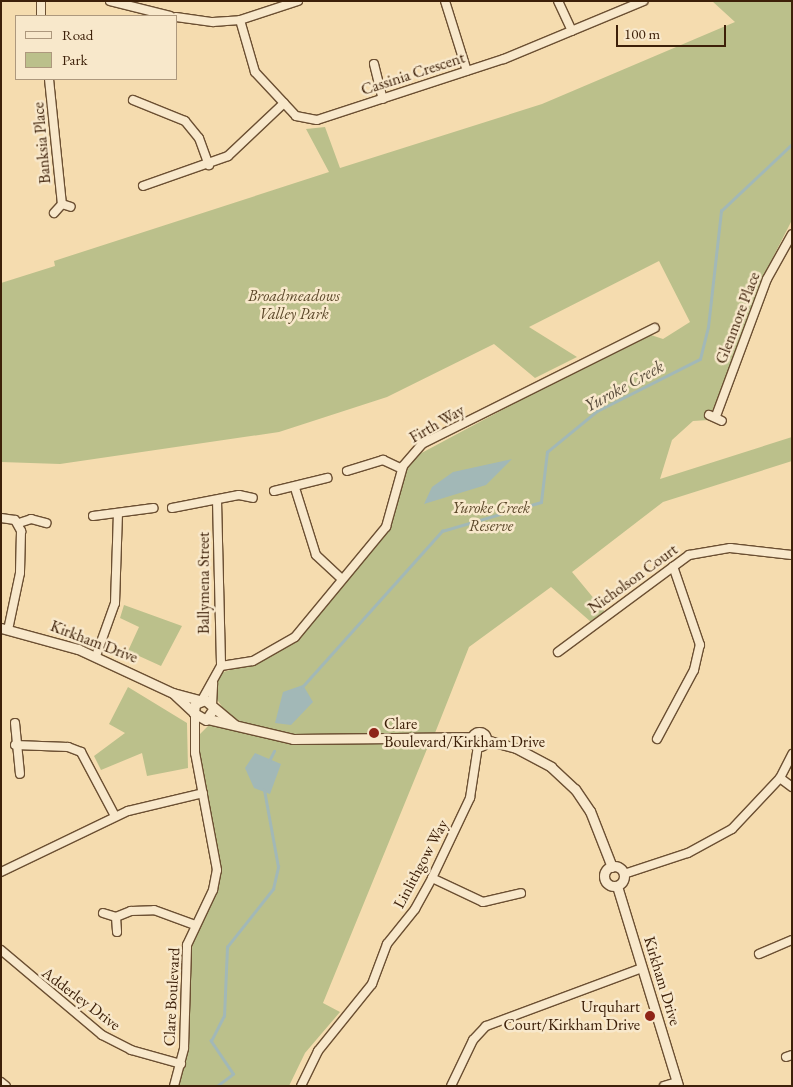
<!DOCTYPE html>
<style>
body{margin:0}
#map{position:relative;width:793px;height:1087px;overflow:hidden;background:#f5dcaf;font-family:"EB Garamond",serif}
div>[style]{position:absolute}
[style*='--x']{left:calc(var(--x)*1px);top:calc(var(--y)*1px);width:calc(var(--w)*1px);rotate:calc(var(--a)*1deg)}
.green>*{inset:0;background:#bbc08b}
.water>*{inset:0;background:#a2b8b7}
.stream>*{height:2.5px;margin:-1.25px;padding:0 1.25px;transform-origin:1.25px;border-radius:1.25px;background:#a2b8b7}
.roads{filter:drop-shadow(1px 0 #6b4f32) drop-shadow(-1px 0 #6b4f32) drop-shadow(0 1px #6b4f32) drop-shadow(0 -1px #6b4f32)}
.minor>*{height:8px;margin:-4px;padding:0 4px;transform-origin:4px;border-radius:4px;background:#f8e8cb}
.tertiary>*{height:9px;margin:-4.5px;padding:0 4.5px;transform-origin:4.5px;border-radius:4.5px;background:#f8e8cb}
.tertiary>.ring{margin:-4.5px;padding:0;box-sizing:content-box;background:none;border:9px solid #f8e8cb;border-radius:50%}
.dots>*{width:14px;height:14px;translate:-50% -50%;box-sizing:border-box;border:2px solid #f8e8cb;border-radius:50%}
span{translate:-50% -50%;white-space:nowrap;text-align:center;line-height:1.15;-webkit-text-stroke:5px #f8e8cb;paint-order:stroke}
.street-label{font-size:16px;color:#3d2009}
.park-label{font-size:16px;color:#5c482a;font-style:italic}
.poi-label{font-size:16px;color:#3d2009}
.left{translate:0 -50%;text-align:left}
.right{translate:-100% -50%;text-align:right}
.water-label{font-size:18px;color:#5b4e3d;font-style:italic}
.frame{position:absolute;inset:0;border:2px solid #3d2009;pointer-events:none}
.legend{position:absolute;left:15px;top:15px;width:162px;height:65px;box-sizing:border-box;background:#f8e8cb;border:1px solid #ad987d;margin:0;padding:6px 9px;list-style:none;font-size:15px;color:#3d2009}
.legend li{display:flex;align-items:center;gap:10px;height:25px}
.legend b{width:25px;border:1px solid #ad987d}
.scale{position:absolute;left:616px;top:25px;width:110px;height:22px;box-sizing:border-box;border:2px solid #3d2009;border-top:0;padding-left:6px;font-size:15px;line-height:18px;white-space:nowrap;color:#3d2009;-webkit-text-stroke:4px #f8e8cb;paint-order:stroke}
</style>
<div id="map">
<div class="green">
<i style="clip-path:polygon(712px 1px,792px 1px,792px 220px,765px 273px,709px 420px,693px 421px,672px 440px,660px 479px,792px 437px,792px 461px,663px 502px,572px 572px,605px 612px,591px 622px,551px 587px,469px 647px,435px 733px,281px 736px,229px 717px,214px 695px,220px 673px,264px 660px,299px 638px,389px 531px,406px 468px,414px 457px,545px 387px,651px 335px,663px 339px,690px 322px,659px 261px,529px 327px,577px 357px,535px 378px,494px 344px,387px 397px,279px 432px,60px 464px,1px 462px,1px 283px,55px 266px,54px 261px,329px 172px,306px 129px,325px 127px,340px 168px,542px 104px,735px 22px)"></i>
<i style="clip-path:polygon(124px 605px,182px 626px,161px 666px,128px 651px,139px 627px,120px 618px)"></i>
<i style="clip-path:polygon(128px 687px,187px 723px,188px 768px,147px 776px,142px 753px,101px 770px,94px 756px,125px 733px,109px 724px)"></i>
<i style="clip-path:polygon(211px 723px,288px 744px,426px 741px,427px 749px,323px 1003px,340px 1012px,305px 1053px,289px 1086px,179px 1086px,189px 1038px,191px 949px,220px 874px,199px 760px,199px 735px)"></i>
</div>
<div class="water">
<i style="clip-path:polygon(512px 459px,486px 485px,424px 504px,432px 487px,453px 472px)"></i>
<i style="clip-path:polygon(303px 685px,313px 702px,291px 725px,275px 723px,283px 692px)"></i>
<i style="clip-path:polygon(255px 753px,281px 764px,270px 794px,254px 788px,245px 768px)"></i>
</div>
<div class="stream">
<i style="--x:302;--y:687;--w:210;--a:-48.1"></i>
<i style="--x:442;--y:531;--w:103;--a:-16.3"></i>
<i style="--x:541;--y:502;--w:50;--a:-83.2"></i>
<i style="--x:547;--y:452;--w:65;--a:-39.4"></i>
<i style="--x:597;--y:411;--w:115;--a:-26.8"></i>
<i style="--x:700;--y:359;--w:33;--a:-76"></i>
<i style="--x:708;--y:327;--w:117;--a:-83.6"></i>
<i style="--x:721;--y:211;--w:98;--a:-43.3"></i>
<i style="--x:269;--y:761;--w:11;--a:-63"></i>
<i style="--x:217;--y:1086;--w:20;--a:-37"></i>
<i style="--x:233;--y:1074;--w:40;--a:-124"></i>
<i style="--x:211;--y:1041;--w:28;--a:-63"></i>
<i style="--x:224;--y:1016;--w:69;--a:-87.5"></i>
<i style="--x:227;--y:947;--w:74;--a:-51.6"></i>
<i style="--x:273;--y:889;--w:23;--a:-77"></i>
<i style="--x:278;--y:867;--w:78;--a:-100.3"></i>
</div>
<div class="roads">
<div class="minor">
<i style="--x:41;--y:1;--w:15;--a:90"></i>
<i style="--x:110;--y:1;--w:62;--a:14"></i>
<i style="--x:445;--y:1;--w:73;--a:72.6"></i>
<i style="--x:558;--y:1;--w:33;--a:65"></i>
<i style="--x:176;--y:17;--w:37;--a:8"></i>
<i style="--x:213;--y:22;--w:27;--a:-4"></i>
<i style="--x:240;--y:20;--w:61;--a:-18.1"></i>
<i style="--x:240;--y:20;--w:54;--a:73.9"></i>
<i style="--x:255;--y:72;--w:60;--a:47"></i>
<i style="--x:296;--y:116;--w:21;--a:11"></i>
<i style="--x:317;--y:120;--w:197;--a:-18.1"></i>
<i style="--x:504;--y:59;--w:151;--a:-22.6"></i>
<i style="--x:374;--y:64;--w:36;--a:76"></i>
<i style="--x:49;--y:79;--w:126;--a:84.1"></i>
<i style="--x:133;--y:100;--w:56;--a:22"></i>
<i style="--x:185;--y:121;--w:22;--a:51"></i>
<i style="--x:199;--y:138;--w:29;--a:70"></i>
<i style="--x:143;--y:186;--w:90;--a:-19.4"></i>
<i style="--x:228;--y:156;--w:77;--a:-43.4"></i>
<i style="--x:54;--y:213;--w:12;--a:-48"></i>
<i style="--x:62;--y:204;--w:9;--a:18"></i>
<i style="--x:709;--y:415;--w:14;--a:25"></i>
<i style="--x:716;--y:416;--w:146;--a:-69.6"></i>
<i style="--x:767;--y:279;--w:51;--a:-60.9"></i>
<i style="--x:347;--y:471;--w:38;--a:-17"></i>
<i style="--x:383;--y:460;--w:21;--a:25"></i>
<i style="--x:295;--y:488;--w:70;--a:72.6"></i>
<i style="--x:316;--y:555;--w:34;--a:43"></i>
<i style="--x:274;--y:491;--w:55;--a:-13.8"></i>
<i style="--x:217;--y:500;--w:166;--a:88.6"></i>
<i style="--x:172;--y:508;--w:68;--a:-11"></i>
<i style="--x:239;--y:495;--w:14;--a:12"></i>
<i style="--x:93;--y:516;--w:61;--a:-7.6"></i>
<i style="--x:1;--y:518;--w:14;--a:8"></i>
<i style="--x:15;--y:520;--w:13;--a:61"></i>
<i style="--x:21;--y:531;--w:42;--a:91.4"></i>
<i style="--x:20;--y:573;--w:58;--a:101.9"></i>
<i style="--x:19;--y:523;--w:13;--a:-18"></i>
<i style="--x:31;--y:519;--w:16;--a:15"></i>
<i style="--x:558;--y:652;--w:163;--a:-36.5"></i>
<i style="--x:689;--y:555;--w:42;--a:-9.7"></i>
<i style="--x:730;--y:548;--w:62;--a:6.4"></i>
<i style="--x:96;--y:656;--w:56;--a:-70.3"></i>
<i style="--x:115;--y:603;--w:90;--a:-88.1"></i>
<i style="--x:202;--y:700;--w:39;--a:-61"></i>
<i style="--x:221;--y:666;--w:32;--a:-9"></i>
<i style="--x:253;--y:661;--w:48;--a:-29.7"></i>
<i style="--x:295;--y:637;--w:143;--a:-50.4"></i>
<i style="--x:386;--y:527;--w:63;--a:-74.4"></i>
<i style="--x:403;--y:466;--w:29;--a:-49"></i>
<i style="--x:422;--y:444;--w:260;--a:-26.5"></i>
<i style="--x:212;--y:705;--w:22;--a:-87"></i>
<i style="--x:15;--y:723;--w:51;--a:84.4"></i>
<i style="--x:657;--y:739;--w:78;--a:-61.8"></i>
<i style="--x:694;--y:670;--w:26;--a:-77"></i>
<i style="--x:700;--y:645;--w:83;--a:-108.9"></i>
<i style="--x:15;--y:745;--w:53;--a:2.2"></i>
<i style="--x:68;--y:747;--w:14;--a:21"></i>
<i style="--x:81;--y:752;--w:72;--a:62"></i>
<i style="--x:780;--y:778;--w:15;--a:37"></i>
<i style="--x:1;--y:872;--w:141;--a:-25.7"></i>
<i style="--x:128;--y:811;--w:77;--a:-13.5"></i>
<i style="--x:624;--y:874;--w:67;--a:-18.2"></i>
<i style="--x:688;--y:853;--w:50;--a:-28.6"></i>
<i style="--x:732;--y:829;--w:70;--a:-46.7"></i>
<i style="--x:780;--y:778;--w:27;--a:-63"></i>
<i style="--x:432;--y:878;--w:56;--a:25.2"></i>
<i style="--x:483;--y:902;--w:39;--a:-13"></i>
<i style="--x:103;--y:913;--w:14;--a:17"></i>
<i style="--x:116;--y:917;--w:16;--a:-22"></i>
<i style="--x:131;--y:911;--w:23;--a:-2"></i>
<i style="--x:154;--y:910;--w:44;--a:20.1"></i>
<i style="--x:116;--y:917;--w:15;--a:86"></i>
<i style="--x:1;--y:950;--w:132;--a:40.1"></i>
<i style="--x:102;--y:1035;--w:33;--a:27"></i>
<i style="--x:131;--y:1050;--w:52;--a:15.6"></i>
<i style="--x:759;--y:954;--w:36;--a:-23"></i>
<i style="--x:786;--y:1057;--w:6;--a:-18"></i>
<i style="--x:1;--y:1082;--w:6;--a:39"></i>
<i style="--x:174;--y:1086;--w:39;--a:-75"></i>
<i style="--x:184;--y:1048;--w:103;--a:-88.3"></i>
<i style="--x:187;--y:945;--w:61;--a:-64.7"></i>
<i style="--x:213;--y:890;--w:20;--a:-79"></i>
<i style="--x:217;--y:870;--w:119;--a:-100.6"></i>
<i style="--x:195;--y:753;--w:37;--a:-90"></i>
<i style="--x:301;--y:1086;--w:39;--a:-64"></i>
<i style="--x:318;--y:1051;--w:86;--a:-51.1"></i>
<i style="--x:372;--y:984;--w:43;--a:-69.4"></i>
<i style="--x:387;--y:944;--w:45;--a:-51.3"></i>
<i style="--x:415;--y:909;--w:35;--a:-61"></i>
<i style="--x:432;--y:878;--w:89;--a:-64.6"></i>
<i style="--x:470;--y:798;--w:53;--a:-81.3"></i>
<i style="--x:451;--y:1086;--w:51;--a:-64.4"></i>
<i style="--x:473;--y:1040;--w:19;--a:-47"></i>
<i style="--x:486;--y:1026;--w:166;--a:-20.4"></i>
<i style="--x:664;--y:1086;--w:14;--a:-17"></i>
</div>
<div class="tertiary">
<i style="--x:1;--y:628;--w:80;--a:15.3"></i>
<i style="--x:78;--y:649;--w:105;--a:24.9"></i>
<i style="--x:173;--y:693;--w:28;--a:15"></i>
<i style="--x:175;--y:695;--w:26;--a:43"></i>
<i style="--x:214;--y:708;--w:14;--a:124"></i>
<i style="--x:206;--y:720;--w:14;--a:-150"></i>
<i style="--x:194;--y:713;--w:9;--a:-84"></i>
<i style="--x:195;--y:704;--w:11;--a:-22"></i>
<i style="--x:205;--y:700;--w:39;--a:40"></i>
<i style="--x:208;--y:719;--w:87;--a:13.2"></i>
<i style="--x:293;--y:739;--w:178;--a:-0.6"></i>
<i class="ring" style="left:472px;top:732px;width:5px;height:5px"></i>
<i style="--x:486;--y:740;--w:31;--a:15"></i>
<i style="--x:516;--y:748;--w:40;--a:28"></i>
<i style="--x:551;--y:767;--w:33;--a:43"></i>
<i style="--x:575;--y:789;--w:27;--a:56"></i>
<i style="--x:590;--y:811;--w:60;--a:68.6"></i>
<i class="ring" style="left:604px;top:866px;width:11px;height:11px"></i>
<i style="--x:617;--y:886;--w:209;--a:73"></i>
</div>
</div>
<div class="dots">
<i style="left:374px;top:733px;background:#8f2418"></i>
<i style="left:650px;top:1016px;background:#8f2418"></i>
</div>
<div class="street-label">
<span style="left:413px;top:74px;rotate:-18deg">Cassinia Crescent</span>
<span style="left:42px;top:143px;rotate:-95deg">Banksia Place</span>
<span style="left:738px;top:318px;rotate:-69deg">Glenmore Place</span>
<span style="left:437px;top:424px;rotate:-30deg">Firth Way</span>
<span style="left:633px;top:579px;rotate:-36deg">Nicholson Court</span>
<span style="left:204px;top:583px;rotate:-90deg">Ballymena Street</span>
<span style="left:94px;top:642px;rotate:21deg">Kirkham Drive</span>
<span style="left:421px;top:864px;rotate:-62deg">Linlithgow Way</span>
<span style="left:662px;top:981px;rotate:73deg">Kirkham Drive</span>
<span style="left:172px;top:997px;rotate:-87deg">Clare Boulevard</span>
<span style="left:81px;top:999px;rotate:37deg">Adderley Drive</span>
</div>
<div class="park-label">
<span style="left:294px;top:305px">Broadmeadows<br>Valley Park</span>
<span style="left:491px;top:517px">Yuroke Creek<br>Reserve</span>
</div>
<div class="poi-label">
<span class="left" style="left:384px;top:733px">Clare<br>Boulevard/Kirkham Drive</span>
<span class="right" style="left:640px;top:1016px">Urquhart<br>Court/Kirkham Drive</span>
</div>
<div class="water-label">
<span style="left:624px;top:386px;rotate:-29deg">Yuroke Creek</span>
</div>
<div class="frame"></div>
<ul class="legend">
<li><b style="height:6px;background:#f8e8cb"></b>Road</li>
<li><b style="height:14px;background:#bbc08b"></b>Park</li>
</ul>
<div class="scale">100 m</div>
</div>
